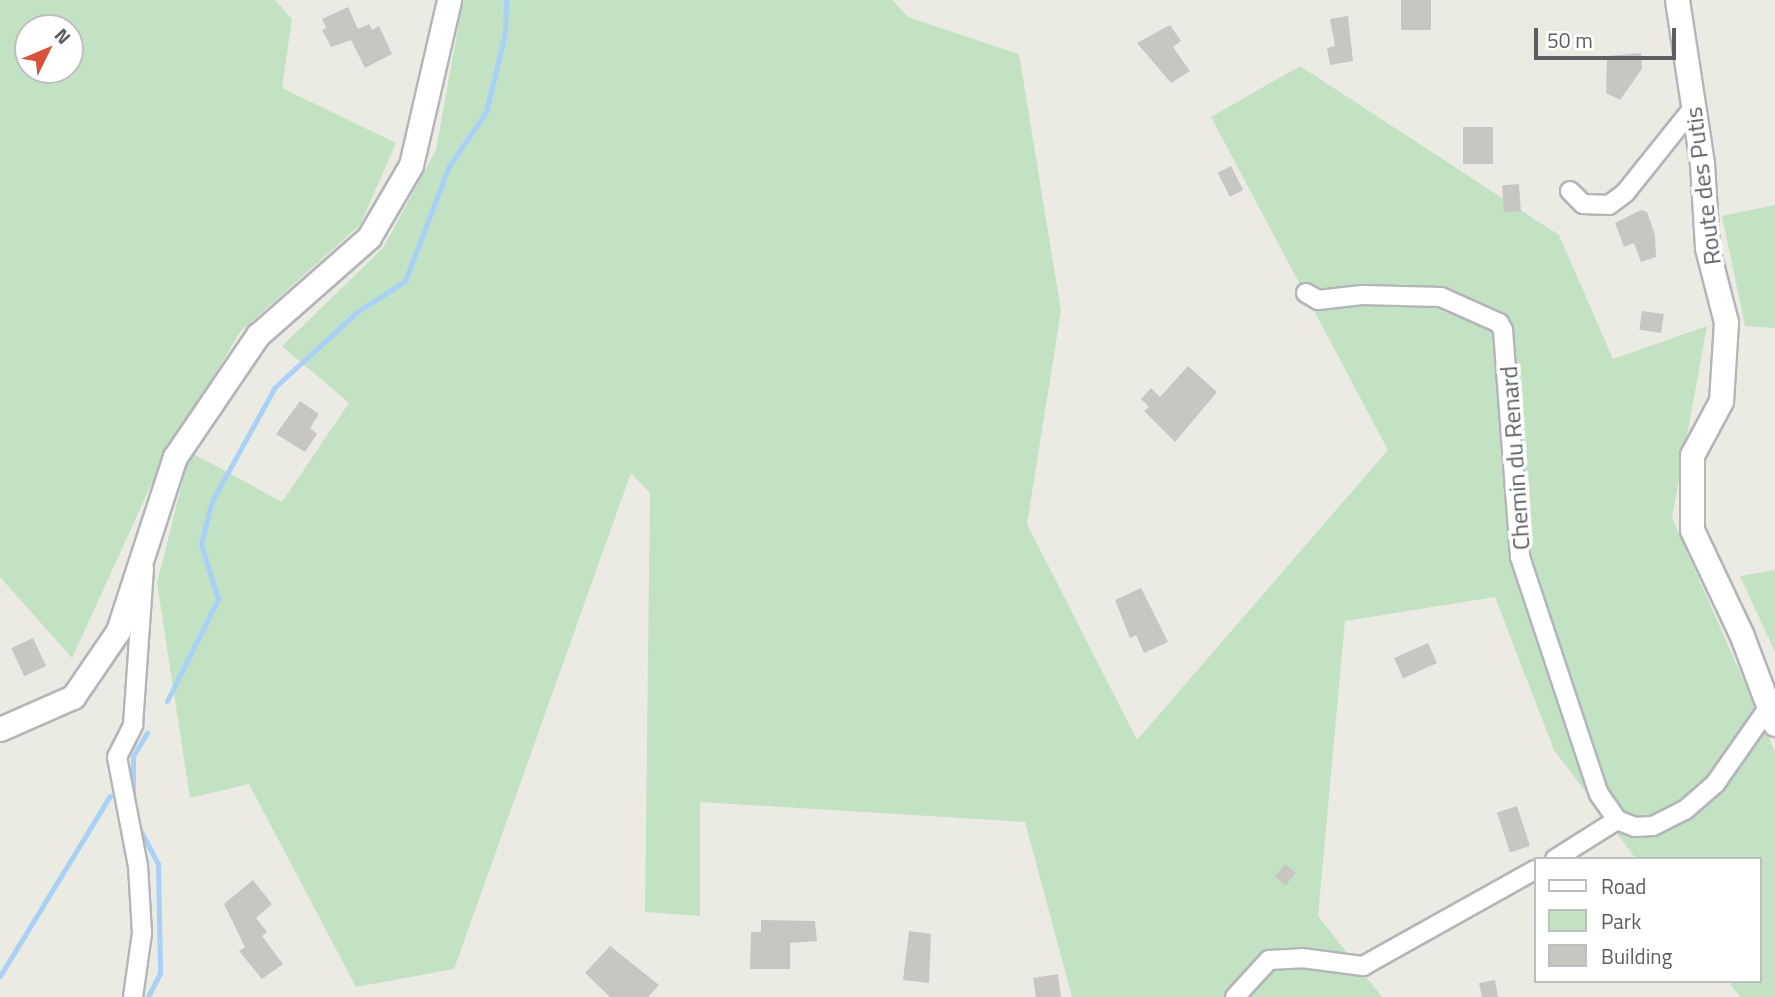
<!DOCTYPE html>
<style>
body{margin:0}
#map{position:relative;width:1775px;height:997px;overflow:hidden;background:#ecebe3;font-family:"Titillium Web",sans-serif}
div>[style]{position:absolute}
[style*='--x']{left:calc(var(--x)*1px);top:calc(var(--y)*1px);width:calc(var(--w)*1px);rotate:calc(var(--a)*1deg)}
.green>*{inset:0;background:#c2e2c3}
.stream>*{height:5px;margin:-2.5px;padding:0 2.5px;transform-origin:2.5px;border-radius:2.5px;background:#a9d0f7}
.building>*{inset:0;background:#c8c6c0;transform-origin:0 0}
.roads{filter:drop-shadow(2px 0 #b3b5b9) drop-shadow(-2px 0 #b3b5b9) drop-shadow(0 2px #b3b5b9) drop-shadow(0 -2px #b3b5b9)}
.minor>*{height:18px;margin:-9px;padding:0 9px;transform-origin:9px;border-radius:9px;background:#fff}
.tertiary>*{height:23px;margin:-11.5px;padding:0 11.5px;transform-origin:11.5px;border-radius:11.5px;background:#fff}
span{translate:-50% -50%;white-space:nowrap;text-align:center;line-height:1.15;-webkit-text-stroke:7px #fff;paint-order:stroke}
.street-label{font-size:24px;color:#5b5e62}
.legend{position:absolute;left:1534px;top:857px;width:228px;height:126px;box-sizing:border-box;background:#fff;border:2px solid #bdbfc0;margin:0;padding:9px 12px;list-style:none;font-size:21px;color:#5b5e62}
.legend li{display:flex;align-items:center;gap:14px;height:35px}
.legend b{width:35px;border:2px solid #bdbfc0}
.north{position:absolute;left:14px;top:14px;width:70px;height:70px;box-sizing:border-box;background:#fff;border:2px solid #bdbfc0;border-radius:50%;rotate:47deg;font-size:19px;font-weight:700;line-height:28px;text-align:center;color:#5b5e62}
.north::after{content:'';display:block;margin:auto;width:24px;height:32px;background:#d9523d;clip-path:polygon(50% 0,100% 100%,50% 72%,0 100%)}
.scale{position:absolute;left:1534px;top:28px;width:142px;height:32px;box-sizing:border-box;border:4px solid #5b5e62;border-top:0;padding-left:9px;font-size:21px;line-height:24px;white-space:nowrap;color:#5b5e62;-webkit-text-stroke:5px #fff;paint-order:stroke}
</style>
<div id="map">
<div class="green">
<i style="clip-path:polygon(evenodd,0 0,275px 0,292px 19px,282px 88px,396px 143px,360px 225px,240px 332px,157px 472px,72px 658px,0 577px,0 0,28px 28px,70px 28px,70px 70px,28px 70px,28px 28px)"></i>
<i style="clip-path:polygon(463px 0,892px 0,908px 17px,1019px 54px,1061px 311px,1027px 524px,1137px 740px,1388px 450px,1211px 117px,1300px 66px,1559px 235px,1613px 359px,1707px 326px,1672px 518px,1775px 752px,1775px 997px,1740px 997px,1728px 981px,1759px 981px,1759px 859px,1636px 859px,1554px 750px,1495px 597px,1345px 621px,1318px 916px,1382px 997px,1072px 997px,1025px 822px,700px 802px,700px 916px,645px 912px,650px 493px,631px 473px,454px 969px,356px 987px,249px 784px,190px 798px,157px 583px,190px 452px,282px 502px,349px 403px,282px 346px,383px 248px,436px 150px)"></i>
<i style="clip-path:polygon(1775px 205px,1775px 328px,1745px 326px,1722px 216px)"></i>
<i style="clip-path:polygon(1775px 570px,1775px 652px,1740px 576px)"></i>
</div>
<div class="stream">
<i style="--x:167;--y:701;--w:114;--a:-63.4"></i>
<i style="--x:218;--y:599;--w:58;--a:-107.2"></i>
<i style="--x:201;--y:544;--w:44;--a:-75.7"></i>
<i style="--x:212;--y:501;--w:130;--a:-61.1"></i>
<i style="--x:275;--y:387;--w:111;--a:-42.4"></i>
<i style="--x:357;--y:312;--w:57;--a:-32.9"></i>
<i style="--x:405;--y:281;--w:123;--a:-69.1"></i>
<i style="--x:449;--y:166;--w:65;--a:-55.6"></i>
<i style="--x:486;--y:112;--w:81;--a:-76.5"></i>
<i style="--x:505;--y:33;--w:33;--a:-88"></i>
<i style="--x:133;--y:800;--w:44;--a:-90"></i>
<i style="--x:133;--y:756;--w:27;--a:-59"></i>
<i style="--x:138;--y:826;--w:43;--a:62.2"></i>
<i style="--x:158;--y:864;--w:109;--a:88.9"></i>
<i style="--x:160;--y:973;--w:27;--a:117"></i>
<i style="--x:0;--y:976;--w:211;--a:-58.6"></i>
</div>
<div class="building">
<i style="left:1401px;top:0;width:30px;height:30px"></i>
<i style="clip-path:polygon(348px 7px,358px 29px,369px 24px,372px 30px,379px 26px,392px 54px,365px 68px,351px 40px,331px 47px,322px 30px,326px 28px,322px 19px)"></i>
<i style="clip-path:polygon(1348px 16px,1353px 61px,1330px 65px,1327px 48px,1335px 46px,1330px 19px)"></i>
<i style="clip-path:polygon(1170px 25px,1181px 41px,1173px 47px,1190px 71px,1171px 83px,1137px 43px)"></i>
<i style="clip-path:polygon(1641px 53px,1642px 69px,1620px 100px,1606px 93px,1607px 56px)"></i>
<i style="left:1493px;top:127px;width:37px;height:30px;rotate:90deg"></i>
<i style="left:1231px;top:166px;width:27px;height:15px;rotate:63deg"></i>
<i style="left:1519px;top:184px;width:27px;height:17px;rotate:86deg"></i>
<i style="clip-path:polygon(1641px 210px,1647px 212px,1655px 235px,1656px 257px,1641px 262px,1634px 243px,1624px 247px,1615px 223px)"></i>
<i style="left:1642px;top:311px;width:22px;height:19px;rotate:8deg"></i>
<i style="clip-path:polygon(1188px 366px,1217px 392px,1175px 442px,1144px 411px,1149px 407px,1141px 399px,1151px 388px,1160px 397px)"></i>
<i style="clip-path:polygon(300px 401px,319px 414px,310px 428px,317px 434px,305px 452px,276px 434px)"></i>
<i style="clip-path:polygon(1141px 588px,1168px 642px,1144px 653px,1136px 635px,1130px 638px,1115px 600px)"></i>
<i style="left:33px;top:638px;width:31px;height:24px;rotate:65deg"></i>
<i style="left:1428px;top:643px;width:22px;height:37px;rotate:66deg"></i>
<i style="left:1517px;top:806px;width:42px;height:21px;rotate:72deg"></i>
<i style="left:1285px;top:864px;width:14px;height:16px;rotate:39deg"></i>
<i style="clip-path:polygon(253px 880px,272px 904px,256px 918px,267px 932px,262px 936px,283px 964px,262px 979px,239px 951px,245px 947px,224px 904px)"></i>
<i style="clip-path:polygon(761px 920px,815px 921px,817px 941px,790px 943px,790px 969px,750px 969px,751px 932px,761px 932px)"></i>
<i style="clip-path:polygon(909px 931px,931px 934px,929px 983px,903px 980px)"></i>
<i style="clip-path:polygon(610px 946px,659px 985px,648px 997px,610px 997px,585px 973px)"></i>
<i style="clip-path:polygon(1058px 974px,1061px 997px,1036px 997px,1033px 978px)"></i>
<i style="clip-path:polygon(1495px 980px,1498px 997px,1482px 997px,1479px 983px)"></i>
</div>
<div class="roads">
<div class="minor">
<i style="--x:1570;--y:191;--w:18;--a:45"></i>
<i style="--x:1583;--y:204;--w:26;--a:2"></i>
<i style="--x:1609;--y:205;--w:20;--a:-37"></i>
<i style="--x:1625;--y:193;--w:110;--a:-51.3"></i>
<i style="--x:1306;--y:293;--w:14;--a:30"></i>
<i style="--x:1318;--y:300;--w:44;--a:-6.5"></i>
<i style="--x:1362;--y:295;--w:79;--a:1.5"></i>
<i style="--x:1441;--y:297;--w:64;--a:24.1"></i>
<i style="--x:1499;--y:323;--w:8;--a:60"></i>
<i style="--x:1503;--y:330;--w:228;--a:85.7"></i>
<i style="--x:1520;--y:557;--w:250;--a:71.6"></i>
<i style="--x:1599;--y:794;--w:32;--a:55"></i>
<i style="--x:1555;--y:859;--w:73;--a:-32.2"></i>
<i style="--x:1617;--y:820;--w:19;--a:21"></i>
<i style="--x:1635;--y:827;--w:18;--a:-3"></i>
<i style="--x:1653;--y:826;--w:36;--a:-27"></i>
<i style="--x:1685;--y:810;--w:40;--a:-41"></i>
<i style="--x:1715;--y:784;--w:94;--a:-55"></i>
<i style="--x:133;--y:997;--w:65;--a:-82"></i>
<i style="--x:142;--y:933;--w:67;--a:-93.4"></i>
<i style="--x:138;--y:866;--w:111;--a:-100.9"></i>
<i style="--x:117;--y:757;--w:36;--a:-63"></i>
<i style="--x:133;--y:725;--w:157;--a:-86"></i>
<i style="--x:1235;--y:997;--w:50;--a:-47.4"></i>
<i style="--x:1269;--y:960;--w:33;--a:-3"></i>
<i style="--x:1302;--y:958;--w:62;--a:7.5"></i>
<i style="--x:1363;--y:966;--w:197;--a:-29.2"></i>
</div>
<div class="tertiary">
<i style="--x:1677;--y:0;--w:165;--a:81.3"></i>
<i style="--x:1702;--y:163;--w:85;--a:86.6"></i>
<i style="--x:1707;--y:248;--w:76;--a:75.6"></i>
<i style="--x:1726;--y:322;--w:79;--a:93.6"></i>
<i style="--x:1721;--y:401;--w:61;--a:118.2"></i>
<i style="--x:1692;--y:455;--w:75;--a:90"></i>
<i style="--x:1692;--y:530;--w:117;--a:64.7"></i>
<i style="--x:1742;--y:636;--w:94;--a:69.4"></i>
<i style="--x:0;--y:729;--w:80;--a:-23.7"></i>
<i style="--x:73;--y:697;--w:80;--a:-55.7"></i>
<i style="--x:118;--y:631;--w:183;--a:-71.9"></i>
<i style="--x:175;--y:457;--w:148;--a:-55.8"></i>
<i style="--x:258;--y:335;--w:148;--a:-41.4"></i>
<i style="--x:369;--y:237;--w:83;--a:-59.7"></i>
<i style="--x:411;--y:165;--w:169;--a:-77"></i>
</div>
</div>
<div class="street-label">
<span style="left:1703px;top:186px;rotate:-97deg">Route des Putis</span>
<span style="left:1515px;top:458px;rotate:-94deg">Chemin du Renard</span>
</div>
<ul class="legend">
<li><b style="height:9px;background:#fff"></b>Road</li>
<li><b style="height:19px;background:#c2e2c3"></b>Park</li>
<li><b style="height:19px;background:#c8c6c0"></b>Building</li>
</ul>
<div class="north">N</div>
<div class="scale">50 m</div>
</div>
